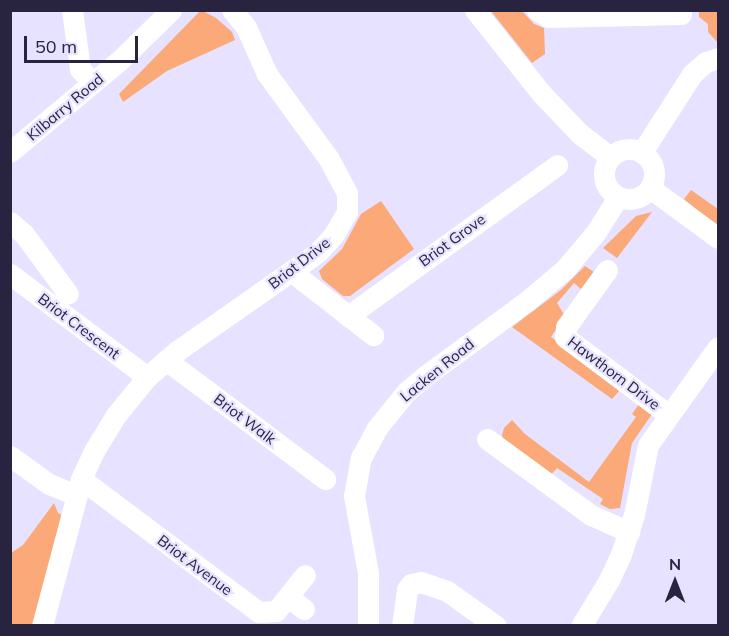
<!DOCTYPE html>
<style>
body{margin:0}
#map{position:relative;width:729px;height:636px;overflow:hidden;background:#e6e2ff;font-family:Mulish,sans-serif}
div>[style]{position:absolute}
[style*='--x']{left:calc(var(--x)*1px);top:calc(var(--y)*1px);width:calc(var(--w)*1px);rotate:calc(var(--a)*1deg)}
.green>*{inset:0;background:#fba978}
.minor>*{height:21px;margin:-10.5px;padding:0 10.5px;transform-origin:10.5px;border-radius:10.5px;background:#fff}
.minor>.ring{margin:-10.5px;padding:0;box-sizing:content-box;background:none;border:21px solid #fff;border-radius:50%}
span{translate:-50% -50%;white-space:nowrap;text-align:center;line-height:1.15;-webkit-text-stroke:4.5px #e6e2ff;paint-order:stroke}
.street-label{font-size:15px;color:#28233e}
.frame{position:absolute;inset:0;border:12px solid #28233e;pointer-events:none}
.north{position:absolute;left:645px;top:552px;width:60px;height:60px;-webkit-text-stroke:4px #e6e2ff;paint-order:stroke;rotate:0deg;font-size:16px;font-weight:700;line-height:24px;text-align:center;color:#28233e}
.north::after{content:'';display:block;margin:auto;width:21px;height:27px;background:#28233e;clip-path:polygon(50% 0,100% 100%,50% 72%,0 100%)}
.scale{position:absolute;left:24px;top:36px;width:114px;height:27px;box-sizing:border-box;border:3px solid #28233e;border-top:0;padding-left:8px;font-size:18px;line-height:21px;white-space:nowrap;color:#28233e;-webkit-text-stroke:4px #e6e2ff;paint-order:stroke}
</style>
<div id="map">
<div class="green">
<i style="clip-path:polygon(201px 10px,216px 18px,232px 32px,235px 40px,167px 71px,123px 102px,119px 94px)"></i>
<i style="clip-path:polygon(491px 11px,522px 11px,534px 24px,544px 28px,545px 54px,532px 63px)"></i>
<i style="clip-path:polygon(699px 11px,718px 11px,718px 43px,708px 32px,708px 24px,699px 17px)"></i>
<i style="clip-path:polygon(691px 190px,718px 209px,718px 228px,684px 199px)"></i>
<i style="clip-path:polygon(381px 201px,414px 249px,350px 296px,343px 296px,322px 279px,319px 271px,342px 249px,361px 214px)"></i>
<i style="clip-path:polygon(652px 212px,617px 258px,603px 248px,636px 216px)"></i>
<i style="clip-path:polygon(585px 266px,594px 272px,581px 289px,574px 283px,557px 303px,565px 316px,551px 337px,621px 389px,612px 399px,512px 327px,561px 290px)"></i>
<i style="clip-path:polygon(639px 404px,652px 414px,632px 443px,620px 508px,610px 509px,600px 504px,603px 499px,557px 468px,549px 477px,504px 442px,502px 435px,504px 428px,512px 420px,525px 434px,589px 482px,636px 417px,632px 414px)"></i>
<i style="clip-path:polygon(54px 503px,58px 513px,62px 515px,33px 625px,11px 626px,11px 553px,23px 545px)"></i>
</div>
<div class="minor">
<i style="--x:72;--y:10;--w:60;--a:82.3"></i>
<i style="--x:80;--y:69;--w:19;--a:47"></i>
<i style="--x:475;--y:10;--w:106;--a:51.5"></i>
<i style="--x:541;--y:93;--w:57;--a:46.4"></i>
<i style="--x:580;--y:134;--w:38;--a:37"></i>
<i style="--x:537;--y:10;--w:13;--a:32"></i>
<i style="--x:548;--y:17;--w:133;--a:-1.3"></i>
<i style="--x:681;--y:14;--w:4;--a:-104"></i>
<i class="ring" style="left:604px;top:149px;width:29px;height:29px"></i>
<i style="--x:10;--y:152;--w:142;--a:-39.9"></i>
<i style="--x:119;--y:61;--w:73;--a:-44.4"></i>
<i style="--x:642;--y:152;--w:93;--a:-57.3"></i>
<i style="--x:692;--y:74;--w:18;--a:-41"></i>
<i style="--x:706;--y:62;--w:13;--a:-18"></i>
<i style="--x:650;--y:188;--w:84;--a:36.3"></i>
<i style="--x:10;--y:222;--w:18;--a:41"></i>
<i style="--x:24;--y:234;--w:74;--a:53.7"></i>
<i style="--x:607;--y:270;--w:70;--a:125.7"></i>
<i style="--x:566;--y:327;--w:10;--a:96"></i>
<i style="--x:565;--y:337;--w:130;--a:36.9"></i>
<i style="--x:292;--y:272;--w:103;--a:37.9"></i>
<i style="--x:10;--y:274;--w:171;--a:36.9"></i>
<i style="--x:348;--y:316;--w:258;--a:-35.8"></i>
<i style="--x:166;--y:360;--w:199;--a:36.8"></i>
<i style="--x:487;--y:439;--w:129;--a:36.2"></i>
<i style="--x:591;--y:515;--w:42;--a:24.1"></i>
<i style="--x:10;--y:456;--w:48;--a:35.7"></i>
<i style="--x:49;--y:484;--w:29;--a:22"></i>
<i style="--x:81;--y:479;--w:222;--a:36.8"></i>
<i style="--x:259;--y:612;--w:17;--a:-3"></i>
<i style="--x:276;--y:611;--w:46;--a:-51.1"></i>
<i style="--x:288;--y:597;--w:20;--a:37"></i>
<i style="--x:42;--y:626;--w:152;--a:-75.1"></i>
<i style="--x:81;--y:479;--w:31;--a:-65"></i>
<i style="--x:94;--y:451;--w:42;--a:-58.6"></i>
<i style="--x:116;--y:415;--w:49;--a:-50.8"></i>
<i style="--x:147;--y:377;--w:40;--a:-41"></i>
<i style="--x:177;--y:351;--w:171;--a:-35"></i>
<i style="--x:317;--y:253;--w:23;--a:-47"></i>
<i style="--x:333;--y:236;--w:28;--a:-60"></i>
<i style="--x:347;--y:212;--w:19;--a:-90"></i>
<i style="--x:347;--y:193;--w:38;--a:-118"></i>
<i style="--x:329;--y:159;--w:105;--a:-126.1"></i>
<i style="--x:267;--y:74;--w:51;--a:-114.1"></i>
<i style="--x:246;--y:27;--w:22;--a:-129"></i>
<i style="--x:368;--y:626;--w:53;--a:-90"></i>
<i style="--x:368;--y:573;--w:78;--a:-100.3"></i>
<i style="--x:354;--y:496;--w:39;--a:-80"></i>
<i style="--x:361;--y:458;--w:34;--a:-62"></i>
<i style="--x:377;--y:428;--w:46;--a:-51.1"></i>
<i style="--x:406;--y:392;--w:25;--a:-40"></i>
<i style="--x:425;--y:376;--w:127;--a:-36.3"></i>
<i style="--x:527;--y:301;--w:50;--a:-40.1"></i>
<i style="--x:565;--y:269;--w:48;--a:-50"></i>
<i style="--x:596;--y:232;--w:41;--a:-57.8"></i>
<i style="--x:402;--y:626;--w:37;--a:-82"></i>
<i style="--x:407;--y:589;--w:6;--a:-51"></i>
<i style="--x:411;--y:584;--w:10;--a:-11"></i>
<i style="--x:421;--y:582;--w:28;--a:19"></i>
<i style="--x:447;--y:591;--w:60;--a:35.5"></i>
<i style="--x:581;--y:626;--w:54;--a:-58.7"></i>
<i style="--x:609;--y:580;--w:29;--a:-65"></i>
<i style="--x:621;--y:554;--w:41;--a:-71.6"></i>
<i style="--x:634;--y:515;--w:71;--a:-78.7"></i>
<i style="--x:648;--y:445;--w:120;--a:-54.5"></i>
</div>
<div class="street-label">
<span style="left:65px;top:107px;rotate:-40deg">Kilbarry Road</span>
<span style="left:452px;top:240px;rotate:-36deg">Briot Grove</span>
<span style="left:299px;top:263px;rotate:-38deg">Briot Drive</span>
<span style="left:79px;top:326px;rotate:37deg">Briot Crescent</span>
<span style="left:437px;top:370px;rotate:-39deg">Lacken Road</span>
<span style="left:614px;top:373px;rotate:37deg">Hawthorn Drive</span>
<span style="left:245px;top:419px;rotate:37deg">Briot Walk</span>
<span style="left:195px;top:565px;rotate:37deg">Briot Avenue</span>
</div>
<div class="frame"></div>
<div class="north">N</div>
<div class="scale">50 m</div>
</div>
